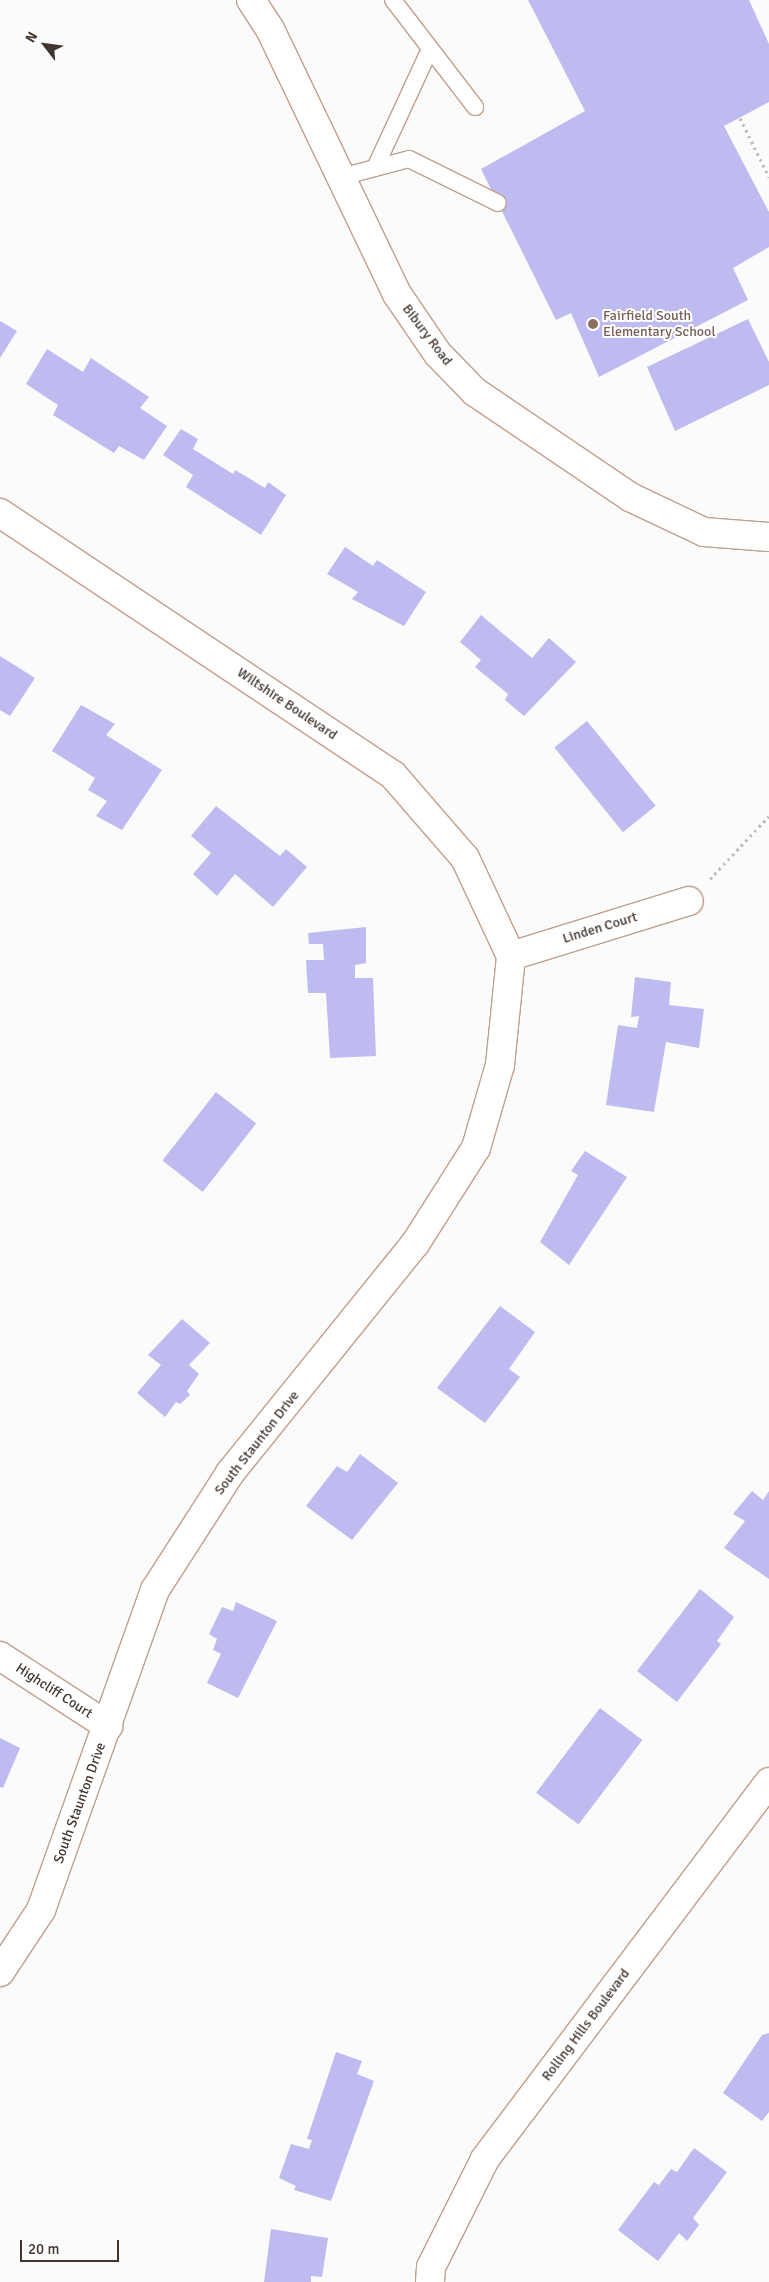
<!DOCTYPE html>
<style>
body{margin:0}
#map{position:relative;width:769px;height:2282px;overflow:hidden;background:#fbfbfb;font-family:Signika,sans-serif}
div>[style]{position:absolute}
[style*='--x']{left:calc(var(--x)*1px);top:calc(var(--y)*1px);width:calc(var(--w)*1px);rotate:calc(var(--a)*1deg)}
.building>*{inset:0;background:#bebbf1;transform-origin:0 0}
.path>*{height:3px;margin-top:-1.5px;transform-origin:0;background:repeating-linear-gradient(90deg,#c0bcb9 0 2.5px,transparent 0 6.5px)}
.roads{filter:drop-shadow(1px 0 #c0a08c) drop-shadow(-1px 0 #c0a08c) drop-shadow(0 1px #c0a08c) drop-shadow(0 -1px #c0a08c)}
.lane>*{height:16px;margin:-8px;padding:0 8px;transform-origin:8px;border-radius:8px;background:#fff}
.street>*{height:28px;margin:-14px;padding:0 14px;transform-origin:14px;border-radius:14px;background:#fff}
.dots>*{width:14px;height:14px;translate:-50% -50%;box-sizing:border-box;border:2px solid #fff;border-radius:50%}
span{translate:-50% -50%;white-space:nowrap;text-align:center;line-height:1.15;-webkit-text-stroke:4px #fff;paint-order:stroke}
.education-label{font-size:14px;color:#785e54}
.left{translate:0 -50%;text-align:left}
.street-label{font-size:14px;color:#42352d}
.north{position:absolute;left:20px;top:20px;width:50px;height:50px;-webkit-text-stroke:4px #fff;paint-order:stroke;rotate:300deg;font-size:14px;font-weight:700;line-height:20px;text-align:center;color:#42352d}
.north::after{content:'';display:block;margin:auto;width:18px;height:22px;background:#42352d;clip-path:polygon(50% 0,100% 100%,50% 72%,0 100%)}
.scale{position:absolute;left:20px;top:2240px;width:99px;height:22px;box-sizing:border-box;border:2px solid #42352d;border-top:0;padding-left:6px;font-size:15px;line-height:18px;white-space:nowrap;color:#42352d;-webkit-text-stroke:4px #fff;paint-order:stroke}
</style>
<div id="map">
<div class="building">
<i style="clip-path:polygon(528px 0,749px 0,769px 44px,769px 102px,724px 126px,769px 212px,769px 247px,733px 268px,748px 300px,599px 377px,571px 313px,556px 320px,481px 169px,585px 111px)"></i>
<i style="clip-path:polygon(748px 319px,769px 362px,769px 385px,675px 431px,647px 367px)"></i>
<i style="clip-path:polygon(0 321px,17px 331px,0 358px)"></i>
<i style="clip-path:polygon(47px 349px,83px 372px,91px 358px,149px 397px,140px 408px,167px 426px,144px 460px,119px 446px,114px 453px,53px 415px,58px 405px,26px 384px)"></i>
<i style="clip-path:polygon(181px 429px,198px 439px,193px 449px,233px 474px,235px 470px,265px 488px,268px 482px,286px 495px,261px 535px,186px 487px,193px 475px,163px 455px)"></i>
<i style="clip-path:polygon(345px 547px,373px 566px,377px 560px,426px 592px,404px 626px,352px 599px,358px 592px,327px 574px)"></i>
<i style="clip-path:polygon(481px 615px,532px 658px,549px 638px,576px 662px,524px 716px,505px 700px,508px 694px,475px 667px,481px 660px,460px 642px)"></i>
<i style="clip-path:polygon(0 656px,35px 678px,10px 716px,0 710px)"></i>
<i style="clip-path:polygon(81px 705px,115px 724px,106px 735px,162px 770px,122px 830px,96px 816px,107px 801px,88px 790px,95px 778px,52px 751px)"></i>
<i style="left:587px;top:721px;width:109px;height:42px;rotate:51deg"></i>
<i style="clip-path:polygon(216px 806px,280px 856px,286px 849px,307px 867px,273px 907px,235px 874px,217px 896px,193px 874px,211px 853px,191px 836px)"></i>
<i style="clip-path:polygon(366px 927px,366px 963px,355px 965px,355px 978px,373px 978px,376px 1056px,330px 1058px,326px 993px,308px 993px,306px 960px,324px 960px,323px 944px,309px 944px,308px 933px)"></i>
<i style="clip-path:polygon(635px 977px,671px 982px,669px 1005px,704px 1009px,699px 1048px,666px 1042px,654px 1112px,606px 1105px,618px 1025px,637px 1028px,639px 1016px,631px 1017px)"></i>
<i style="left:216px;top:1092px;width:51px;height:87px;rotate:38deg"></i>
<i style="clip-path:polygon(585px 1151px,627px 1177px,569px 1265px,540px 1242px,578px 1175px,571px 1171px)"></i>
<i style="clip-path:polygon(500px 1306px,535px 1332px,509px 1369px,520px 1377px,485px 1423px,437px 1388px)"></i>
<i style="clip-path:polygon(182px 1319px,210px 1343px,189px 1365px,199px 1374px,187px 1391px,190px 1395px,180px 1404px,176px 1402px,165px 1417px,137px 1393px,161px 1365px,148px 1355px)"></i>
<i style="clip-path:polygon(360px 1454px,398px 1483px,352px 1540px,306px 1506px,337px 1466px,347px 1472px)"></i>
<i style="clip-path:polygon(752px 1491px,763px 1500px,769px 1491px,769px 1579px,724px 1548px,745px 1521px,733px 1514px)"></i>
<i style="clip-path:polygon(700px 1589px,734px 1617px,717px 1641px,721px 1644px,677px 1702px,637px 1671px)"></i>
<i style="clip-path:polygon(236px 1602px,277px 1621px,238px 1698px,207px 1683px,221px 1654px,213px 1650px,217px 1639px,209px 1634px,222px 1607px,233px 1611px)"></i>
<i style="left:600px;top:1708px;width:53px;height:106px;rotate:37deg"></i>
<i style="clip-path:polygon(0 1738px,20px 1748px,3px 1788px,0 1787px)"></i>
<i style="clip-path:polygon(769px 2033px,769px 2112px,762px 2121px,723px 2093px,762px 2035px)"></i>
<i style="clip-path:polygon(336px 2052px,362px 2061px,357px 2074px,374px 2081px,331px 2201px,294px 2190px,296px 2186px,279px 2178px,291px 2144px,309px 2149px,312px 2140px,307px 2139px)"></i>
<i style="clip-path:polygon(694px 2148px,727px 2172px,693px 2218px,699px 2225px,687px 2241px,679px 2233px,658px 2261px,618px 2230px,654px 2182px,659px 2185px,671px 2169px,677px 2172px)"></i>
<i style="clip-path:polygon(271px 2229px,328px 2238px,322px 2277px,311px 2276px,311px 2282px,264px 2282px)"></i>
</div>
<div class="path">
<i style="--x:740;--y:118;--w:66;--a:63.8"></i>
<i style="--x:710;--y:879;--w:86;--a:-46.9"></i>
</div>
<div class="roads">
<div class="lane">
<i style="--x:393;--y:0;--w:135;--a:52.5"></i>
<i style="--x:375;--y:168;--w:131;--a:-65.2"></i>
<i style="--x:341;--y:177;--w:70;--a:-14.8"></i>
<i style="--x:409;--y:159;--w:99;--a:26.3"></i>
</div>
<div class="street">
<i style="--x:251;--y:0;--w:35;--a:57"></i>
<i style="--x:270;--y:29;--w:294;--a:64.4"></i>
<i style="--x:397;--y:294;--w:73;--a:55.7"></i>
<i style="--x:438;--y:354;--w:53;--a:45.8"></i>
<i style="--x:475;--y:392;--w:187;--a:34.1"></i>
<i style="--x:630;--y:497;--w:82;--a:25.3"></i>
<i style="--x:704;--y:532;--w:65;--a:4.4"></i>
<i style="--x:0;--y:513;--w:472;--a:33.7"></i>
<i style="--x:393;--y:775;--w:110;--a:49.1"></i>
<i style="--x:465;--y:858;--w:108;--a:64.9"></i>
<i style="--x:511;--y:956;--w:186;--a:-17.2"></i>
<i style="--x:0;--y:1656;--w:129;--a:32.9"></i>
<i style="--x:0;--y:1972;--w:74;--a:-56.5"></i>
<i style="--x:41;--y:1910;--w:340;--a:-70.4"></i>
<i style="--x:155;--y:1590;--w:139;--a:-57.3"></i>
<i style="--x:230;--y:1473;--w:294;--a:-51.1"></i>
<i style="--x:415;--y:1244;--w:114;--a:-57.6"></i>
<i style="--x:476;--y:1148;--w:86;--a:-73.9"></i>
<i style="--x:500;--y:1065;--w:110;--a:-84.2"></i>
<i style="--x:430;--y:2282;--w:15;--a:-86"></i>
<i style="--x:431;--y:2267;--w:121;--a:-63.4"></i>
<i style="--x:485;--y:2159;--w:472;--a:-53"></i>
</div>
</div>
<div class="dots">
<i style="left:593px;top:324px;background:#8d6e63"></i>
</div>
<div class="education-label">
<span class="left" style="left:603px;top:324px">Fairfield South<br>Elementary School</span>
</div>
<div class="street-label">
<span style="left:427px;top:335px;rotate:53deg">Bibury Road</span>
<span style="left:287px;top:704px;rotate:34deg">Wiltshire Boulevard</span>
<span style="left:600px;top:928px;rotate:-17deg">Linden Court</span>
<span style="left:257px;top:1443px;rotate:-52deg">South Staunton Drive</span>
<span style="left:54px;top:1691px;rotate:33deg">Highcliff Court</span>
<span style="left:80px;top:1803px;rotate:-70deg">South Staunton Drive</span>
<span style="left:586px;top:2025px;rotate:-53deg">Rolling Hills Boulevard</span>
</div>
<div class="north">N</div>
<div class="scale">20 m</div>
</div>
